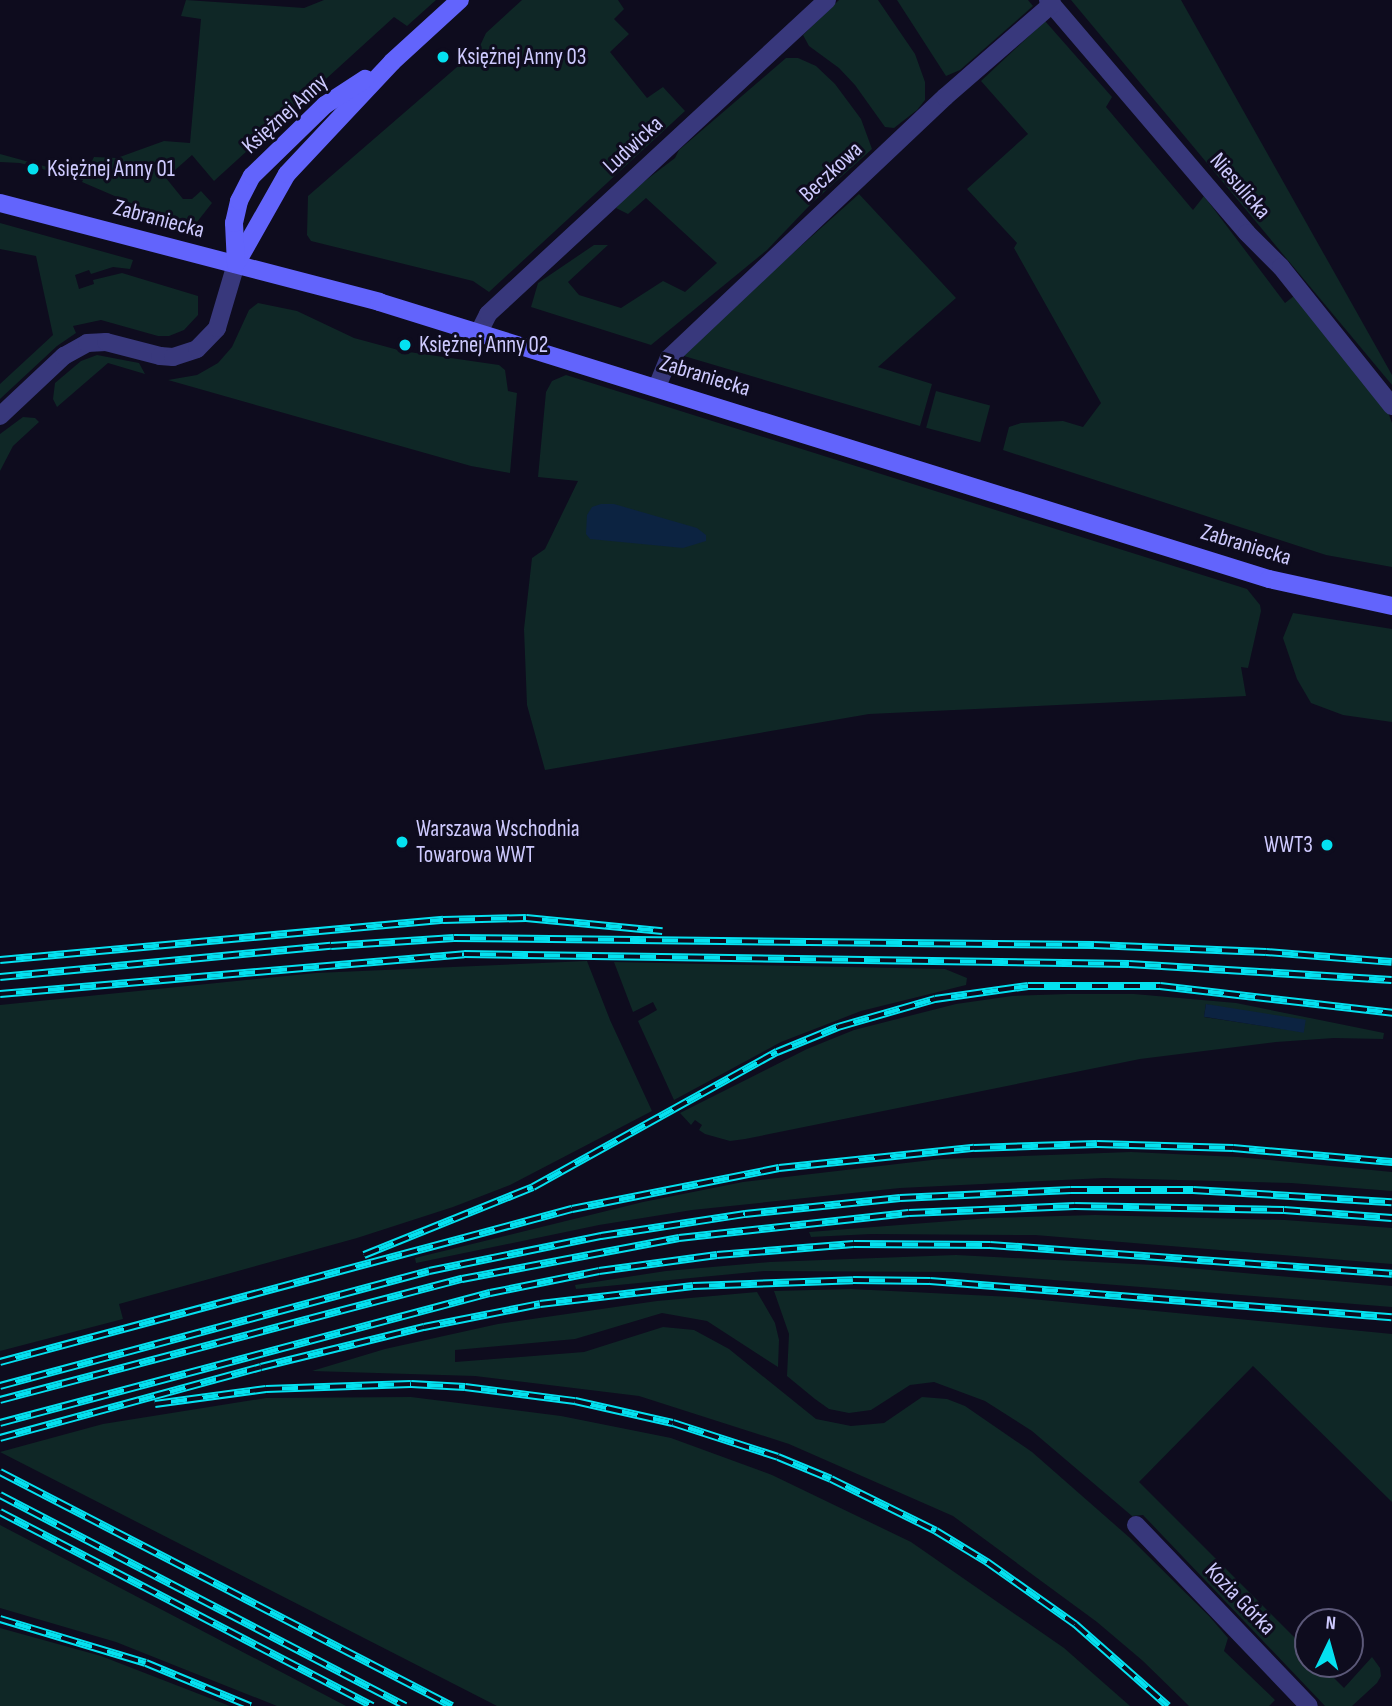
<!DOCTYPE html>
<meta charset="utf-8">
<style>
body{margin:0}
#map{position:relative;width:1392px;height:1706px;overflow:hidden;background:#0e0c1e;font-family:"Sofia Sans Condensed",sans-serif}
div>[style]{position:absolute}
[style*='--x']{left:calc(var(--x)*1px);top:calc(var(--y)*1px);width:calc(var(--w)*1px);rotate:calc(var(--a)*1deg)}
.green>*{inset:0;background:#0f2726;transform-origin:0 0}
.water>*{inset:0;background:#0c2341;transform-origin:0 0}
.street>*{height:18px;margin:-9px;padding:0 9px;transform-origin:9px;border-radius:9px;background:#38387c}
.secondary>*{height:18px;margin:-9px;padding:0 9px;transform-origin:9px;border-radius:9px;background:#6264fc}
.rail>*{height:8px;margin-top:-4px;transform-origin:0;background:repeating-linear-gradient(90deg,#0e0c1e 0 16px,#04e1f0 0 32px);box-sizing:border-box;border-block:2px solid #04e1f0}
.dots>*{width:19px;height:19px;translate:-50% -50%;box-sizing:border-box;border:4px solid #0e0c1e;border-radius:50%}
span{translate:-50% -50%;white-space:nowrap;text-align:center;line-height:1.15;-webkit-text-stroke:6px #0e0c1e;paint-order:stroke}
.poi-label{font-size:23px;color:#cecafe}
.left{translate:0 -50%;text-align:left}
.right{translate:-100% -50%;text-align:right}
.street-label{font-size:23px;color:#cecafe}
.north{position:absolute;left:1294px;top:1608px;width:70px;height:70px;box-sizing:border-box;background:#0e0c1e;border:2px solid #5b5878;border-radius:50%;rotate:5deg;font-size:19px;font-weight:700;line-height:28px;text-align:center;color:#cecafe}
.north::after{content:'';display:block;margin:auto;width:24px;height:32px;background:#04e1f0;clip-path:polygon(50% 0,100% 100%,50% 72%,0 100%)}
</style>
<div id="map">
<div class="green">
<i style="clip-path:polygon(186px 0,304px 8px,324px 0,436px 0,407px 26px,394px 17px,214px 181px,192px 155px,166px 178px,183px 199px,192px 199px,201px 191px,212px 203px,197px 222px,180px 224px,82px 182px,83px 180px,20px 163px,0 162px,0 154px,84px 177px,94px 157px,117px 158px,164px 141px,190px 143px,201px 19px,181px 16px)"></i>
<i style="clip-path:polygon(522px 0,618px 0,624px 9px,614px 19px,629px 34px,610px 52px,647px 98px,663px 87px,685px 111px,489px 292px,473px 281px,311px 241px,307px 235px,308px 196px,479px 48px,486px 33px)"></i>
<i style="clip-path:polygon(839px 0,878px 0,915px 54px,925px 82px,925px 100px,917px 110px,894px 128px,885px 127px,855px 85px,839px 68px,809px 46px,803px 35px)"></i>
<i style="clip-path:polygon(897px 0,1028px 0,1033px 6px,960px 70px,946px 76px)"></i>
<i style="clip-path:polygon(1071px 0,1181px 0,1392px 375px,1392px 385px)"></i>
<i style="clip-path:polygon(1045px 21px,1112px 97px,1106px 107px,1193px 210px,1204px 196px,1285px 303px,1294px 296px,1388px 412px,1392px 423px,1392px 567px,1326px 555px,1003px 450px,1009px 427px,1021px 423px,1063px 421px,1083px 427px,1101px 403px,1014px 248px,1017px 243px,967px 189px,1028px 134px,981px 81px)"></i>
<i style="clip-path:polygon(786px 58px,798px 58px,816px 66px,835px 84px,861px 119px,872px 149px,811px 204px,767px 250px,651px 345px,531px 307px,538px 283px,594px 245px,608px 245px,568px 282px,579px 295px,621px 308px,663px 281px,685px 292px,717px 263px,646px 198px,628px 214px,616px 208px,629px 193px,675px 158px,679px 150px)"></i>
<i style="clip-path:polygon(859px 194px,956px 298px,878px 367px,932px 384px,920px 426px,684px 356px,688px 347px)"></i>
<i style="clip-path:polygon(0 223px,133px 260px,130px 269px,113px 267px,91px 274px,89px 270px,75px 275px,79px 289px,94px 284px,93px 280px,122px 273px,198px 296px,198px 315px,184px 330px,169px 336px,158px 336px,101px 320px,73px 326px,76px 333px,57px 346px,0 399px,0 384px,53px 335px,36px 256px,0 249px)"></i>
<i style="clip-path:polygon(258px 303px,297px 311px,354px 338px,402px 351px,499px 365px,505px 370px,508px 391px,517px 393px,510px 473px,471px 466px,168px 380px,197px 375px,218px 363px,232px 347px,249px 310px)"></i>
<i style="clip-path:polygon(97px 355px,139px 363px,145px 374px,108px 363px,57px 407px,53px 399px,55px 383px,81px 361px)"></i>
<i style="clip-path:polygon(566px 375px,1247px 589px,1260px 605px,1261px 611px,1248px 668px,1241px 667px,1246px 696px,869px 714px,545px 770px,527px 705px,524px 629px,532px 558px,545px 549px,578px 481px,538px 477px,546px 392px,552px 381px)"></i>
<i style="left:936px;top:391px;width:56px;height:38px;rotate:15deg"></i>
<i style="clip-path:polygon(23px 417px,35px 418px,39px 422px,13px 446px,0 471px,0 434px)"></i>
<i style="clip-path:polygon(1293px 613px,1392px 629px,1392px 722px,1343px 715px,1311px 703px,1297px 679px,1283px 638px)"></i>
<i style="clip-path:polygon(587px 961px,610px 1020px,652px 1111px,510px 1185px,453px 1207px,357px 1238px,119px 1304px,123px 1319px,0 1351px,0 1005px,316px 973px)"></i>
<i style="clip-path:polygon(614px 962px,945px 969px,967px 978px,966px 985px,861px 1011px,781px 1042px,674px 1100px,638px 1021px,657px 1010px,653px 1002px,633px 1012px)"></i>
<i style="clip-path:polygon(evenodd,1068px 994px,1134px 994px,1236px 1003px,1384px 1033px,1383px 1039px,1334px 1038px,1276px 1042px,1140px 1059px,745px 1139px,730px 1141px,705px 1134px,699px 1130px,702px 1125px,695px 1120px,691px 1125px,680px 1113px,807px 1049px,854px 1030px,956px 1004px,1012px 996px,1068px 994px,1206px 1004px,1304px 1032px,1204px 1017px,1206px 1004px)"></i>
<i style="clip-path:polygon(1131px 1152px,1238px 1157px,1392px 1172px,1392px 1191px,1291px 1183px,1104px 1178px,900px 1188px,692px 1210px,599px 1225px,416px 1263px,415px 1258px,643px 1202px,743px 1182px,940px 1159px)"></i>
<i style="clip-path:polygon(1095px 1215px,1285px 1220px,1392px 1228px,1392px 1264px,1035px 1235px,871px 1234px,811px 1237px,809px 1232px,990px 1218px)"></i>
<i style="clip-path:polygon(956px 1255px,1154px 1265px,1392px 1286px,1392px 1307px,953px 1272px,764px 1271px,576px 1289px,575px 1285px,666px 1271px,770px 1262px)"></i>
<i style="clip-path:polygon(851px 1289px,1012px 1297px,1392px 1334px,1392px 1502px,1253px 1366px,1139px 1482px,1308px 1651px,1308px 1664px,1320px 1664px,1344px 1688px,1372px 1657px,1380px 1668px,1381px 1676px,1377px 1683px,1352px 1706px,1325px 1706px,1143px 1515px,1132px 1516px,1032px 1431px,985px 1401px,934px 1382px,910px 1385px,871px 1410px,849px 1413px,829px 1409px,815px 1399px,787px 1376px,789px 1334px,774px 1291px)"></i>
<i style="clip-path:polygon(757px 1292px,775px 1323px,779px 1340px,778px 1367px,707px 1321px,662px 1313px,575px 1339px,455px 1350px,455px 1362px,584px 1352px,663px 1327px,694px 1330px,729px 1349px,816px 1419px,851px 1426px,884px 1423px,922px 1397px,947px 1399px,965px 1406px,1032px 1452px,1130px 1538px,1209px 1616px,1228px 1638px,1224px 1651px,1275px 1700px,1269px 1706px,1189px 1706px,1143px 1661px,1097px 1622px,953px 1516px,789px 1444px,639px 1396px,475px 1376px,312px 1371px,385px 1349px,498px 1324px,657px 1301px)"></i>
<i style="clip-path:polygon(411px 1397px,561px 1416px,671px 1438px,772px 1475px,911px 1542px,1064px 1648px,1130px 1706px,497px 1706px,0 1452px,103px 1424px,266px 1398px)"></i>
<i style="clip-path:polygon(0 1525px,346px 1706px,277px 1706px,116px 1642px,0 1608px)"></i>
<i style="clip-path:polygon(0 1628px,101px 1656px,230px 1706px,0 1706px)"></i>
</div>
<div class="water">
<i style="clip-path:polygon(601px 504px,614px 504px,697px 528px,706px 535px,706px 541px,683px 548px,590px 539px,586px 534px,587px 515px,592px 507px)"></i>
<i style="left:1206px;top:1004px;width:101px;height:13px;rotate:9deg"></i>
</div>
<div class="street">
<i style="--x:1048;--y:0;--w:306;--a:49.5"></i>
<i style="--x:1247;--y:233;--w:48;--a:45"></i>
<i style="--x:1281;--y:267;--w:178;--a:51.4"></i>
<i style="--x:479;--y:332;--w:20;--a:-63"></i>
<i style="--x:488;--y:314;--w:462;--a:-42.8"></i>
<i style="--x:657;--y:387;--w:31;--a:-68"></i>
<i style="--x:669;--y:358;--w:380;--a:-43.4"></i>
<i style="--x:945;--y:97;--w:142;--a:-41"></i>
<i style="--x:0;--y:416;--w:88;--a:-43.2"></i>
<i style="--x:64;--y:356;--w:26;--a:-29"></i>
<i style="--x:87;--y:343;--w:19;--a:-3"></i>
<i style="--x:106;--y:342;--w:56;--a:14.5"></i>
<i style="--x:160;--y:356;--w:13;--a:4"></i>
<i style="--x:173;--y:357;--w:25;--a:-18"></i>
<i style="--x:197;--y:349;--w:29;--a:-46"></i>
<i style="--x:217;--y:328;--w:67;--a:-73.5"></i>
<i style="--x:1136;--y:1525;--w:250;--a:46.3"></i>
</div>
<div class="secondary">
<i style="--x:0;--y:203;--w:392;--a:14.6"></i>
<i style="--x:379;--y:302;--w:932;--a:17.29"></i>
<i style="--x:1269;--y:579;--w:126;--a:12.4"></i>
<i style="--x:236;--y:264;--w:103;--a:-60.5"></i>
<i style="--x:287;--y:174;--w:154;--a:-46.8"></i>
<i style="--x:392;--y:62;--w:92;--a:-42.4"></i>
<i style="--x:236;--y:264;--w:41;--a:-92.8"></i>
<i style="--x:234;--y:223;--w:23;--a:-77"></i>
<i style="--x:239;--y:201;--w:28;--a:-63"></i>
<i style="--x:252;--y:176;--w:102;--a:-44.2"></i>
<i style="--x:325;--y:105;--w:48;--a:-33"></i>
</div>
<div class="rail">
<i style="--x:0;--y:960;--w:445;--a:-5.2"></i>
<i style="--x:443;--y:920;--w:83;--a:-1.4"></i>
<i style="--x:526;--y:918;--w:137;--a:5.5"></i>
<i style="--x:0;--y:977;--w:332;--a:-5.4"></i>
<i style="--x:331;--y:946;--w:123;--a:-3.7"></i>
<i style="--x:454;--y:938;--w:640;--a:0.63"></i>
<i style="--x:1094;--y:945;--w:172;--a:2.3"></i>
<i style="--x:1266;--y:952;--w:126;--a:4.5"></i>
<i style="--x:0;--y:994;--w:466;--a:-4.9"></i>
<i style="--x:464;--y:954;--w:665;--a:0.86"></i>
<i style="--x:1129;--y:964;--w:263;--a:3.5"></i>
<i style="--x:364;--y:1255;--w:182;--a:-21.9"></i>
<i style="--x:533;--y:1187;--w:279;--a:-29"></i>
<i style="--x:777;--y:1052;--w:66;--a:-22.3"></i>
<i style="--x:838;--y:1027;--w:101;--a:-16.1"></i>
<i style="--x:935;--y:999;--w:94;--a:-8"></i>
<i style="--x:1028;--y:986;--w:132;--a:0"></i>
<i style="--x:1160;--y:986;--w:234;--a:6.6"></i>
<i style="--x:0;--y:1362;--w:592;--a:-14.98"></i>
<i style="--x:572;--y:1209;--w:211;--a:-11.2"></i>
<i style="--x:779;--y:1168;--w:196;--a:-5.9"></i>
<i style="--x:974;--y:1148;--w:123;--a:-1.9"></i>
<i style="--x:1097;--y:1144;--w:136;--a:1.7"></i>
<i style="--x:1233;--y:1148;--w:160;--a:5"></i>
<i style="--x:0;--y:1386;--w:444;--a:-15"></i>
<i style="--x:429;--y:1271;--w:176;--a:-11.5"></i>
<i style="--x:601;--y:1236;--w:146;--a:-8.7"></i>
<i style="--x:745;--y:1214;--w:156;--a:-5.9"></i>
<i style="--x:900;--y:1198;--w:171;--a:-2.7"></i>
<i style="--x:1071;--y:1190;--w:122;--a:0"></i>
<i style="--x:1193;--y:1190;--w:199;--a:3.5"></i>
<i style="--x:0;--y:1400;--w:478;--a:-14.7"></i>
<i style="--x:462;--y:1279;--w:221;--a:-10.7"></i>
<i style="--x:679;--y:1238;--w:231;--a:-6.2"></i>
<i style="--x:909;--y:1213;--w:166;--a:-2.4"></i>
<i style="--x:1075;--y:1206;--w:209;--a:1.1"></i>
<i style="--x:1284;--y:1210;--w:108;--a:4.2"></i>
<i style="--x:155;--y:1404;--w:112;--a:-7.7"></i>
<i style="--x:266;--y:1389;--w:145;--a:-2"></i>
<i style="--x:411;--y:1384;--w:54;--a:3.2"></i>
<i style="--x:465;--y:1387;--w:111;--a:7.3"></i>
<i style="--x:575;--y:1401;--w:100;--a:12.7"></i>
<i style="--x:673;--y:1423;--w:110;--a:17.9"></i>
<i style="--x:778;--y:1457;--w:57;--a:22.5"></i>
<i style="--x:831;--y:1479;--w:117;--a:26.3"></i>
<i style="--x:936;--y:1531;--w:60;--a:31.3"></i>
<i style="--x:987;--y:1562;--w:108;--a:35.2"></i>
<i style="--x:1075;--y:1624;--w:124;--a:41.4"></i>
<i style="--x:0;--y:1423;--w:507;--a:-14.86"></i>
<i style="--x:490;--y:1293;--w:111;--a:-11.4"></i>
<i style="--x:599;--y:1271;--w:119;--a:-7.7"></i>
<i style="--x:717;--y:1255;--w:137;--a:-4.6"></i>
<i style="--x:854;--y:1244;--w:136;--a:0.4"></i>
<i style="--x:990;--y:1245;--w:403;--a:4.1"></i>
<i style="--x:0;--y:1438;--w:270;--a:-15.2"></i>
<i style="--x:261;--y:1367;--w:168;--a:-13.8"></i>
<i style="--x:424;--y:1327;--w:118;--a:-11.2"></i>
<i style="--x:540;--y:1304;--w:154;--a:-6.7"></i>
<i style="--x:693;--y:1286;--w:160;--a:-2.1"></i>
<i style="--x:853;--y:1280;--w:77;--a:0.7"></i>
<i style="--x:930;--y:1281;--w:463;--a:4.5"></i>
<i style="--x:0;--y:1472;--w:509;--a:27.37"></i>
<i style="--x:0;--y:1495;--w:457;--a:27.5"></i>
<i style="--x:0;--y:1512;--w:420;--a:27.5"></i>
<i style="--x:0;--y:1619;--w:152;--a:16.8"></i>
<i style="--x:146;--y:1663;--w:113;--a:22.5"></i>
</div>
<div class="dots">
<i style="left:443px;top:57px;background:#04e1f0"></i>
<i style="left:33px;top:169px;background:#04e1f0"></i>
<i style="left:405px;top:345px;background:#04e1f0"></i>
<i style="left:402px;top:842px;background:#04e1f0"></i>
<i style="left:1327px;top:845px;background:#04e1f0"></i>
</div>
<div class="poi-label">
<span class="left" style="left:457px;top:57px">Księżnej Anny 03</span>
<span class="left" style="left:47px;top:169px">Księżnej Anny 01</span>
<span class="left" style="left:419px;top:345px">Księżnej Anny 02</span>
<span class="left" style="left:416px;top:842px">Warszawa Wschodnia<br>Towarowa WWT</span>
<span class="right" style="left:1313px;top:845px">WWT3</span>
</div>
<div class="street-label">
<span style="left:285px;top:114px;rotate:-42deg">Księżnej Anny</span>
<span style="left:633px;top:145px;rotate:-43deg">Ludwicka</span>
<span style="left:831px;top:172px;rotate:-43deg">Beczkowa</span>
<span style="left:1240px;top:186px;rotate:49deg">Niesulicka</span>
<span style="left:159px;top:219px;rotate:15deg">Zabraniecka</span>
<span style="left:705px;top:376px;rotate:17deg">Zabraniecka</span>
<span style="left:1246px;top:545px;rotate:17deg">Zabraniecka</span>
<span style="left:1240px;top:1599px;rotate:46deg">Kozia Górka</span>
</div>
<div class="north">N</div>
</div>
